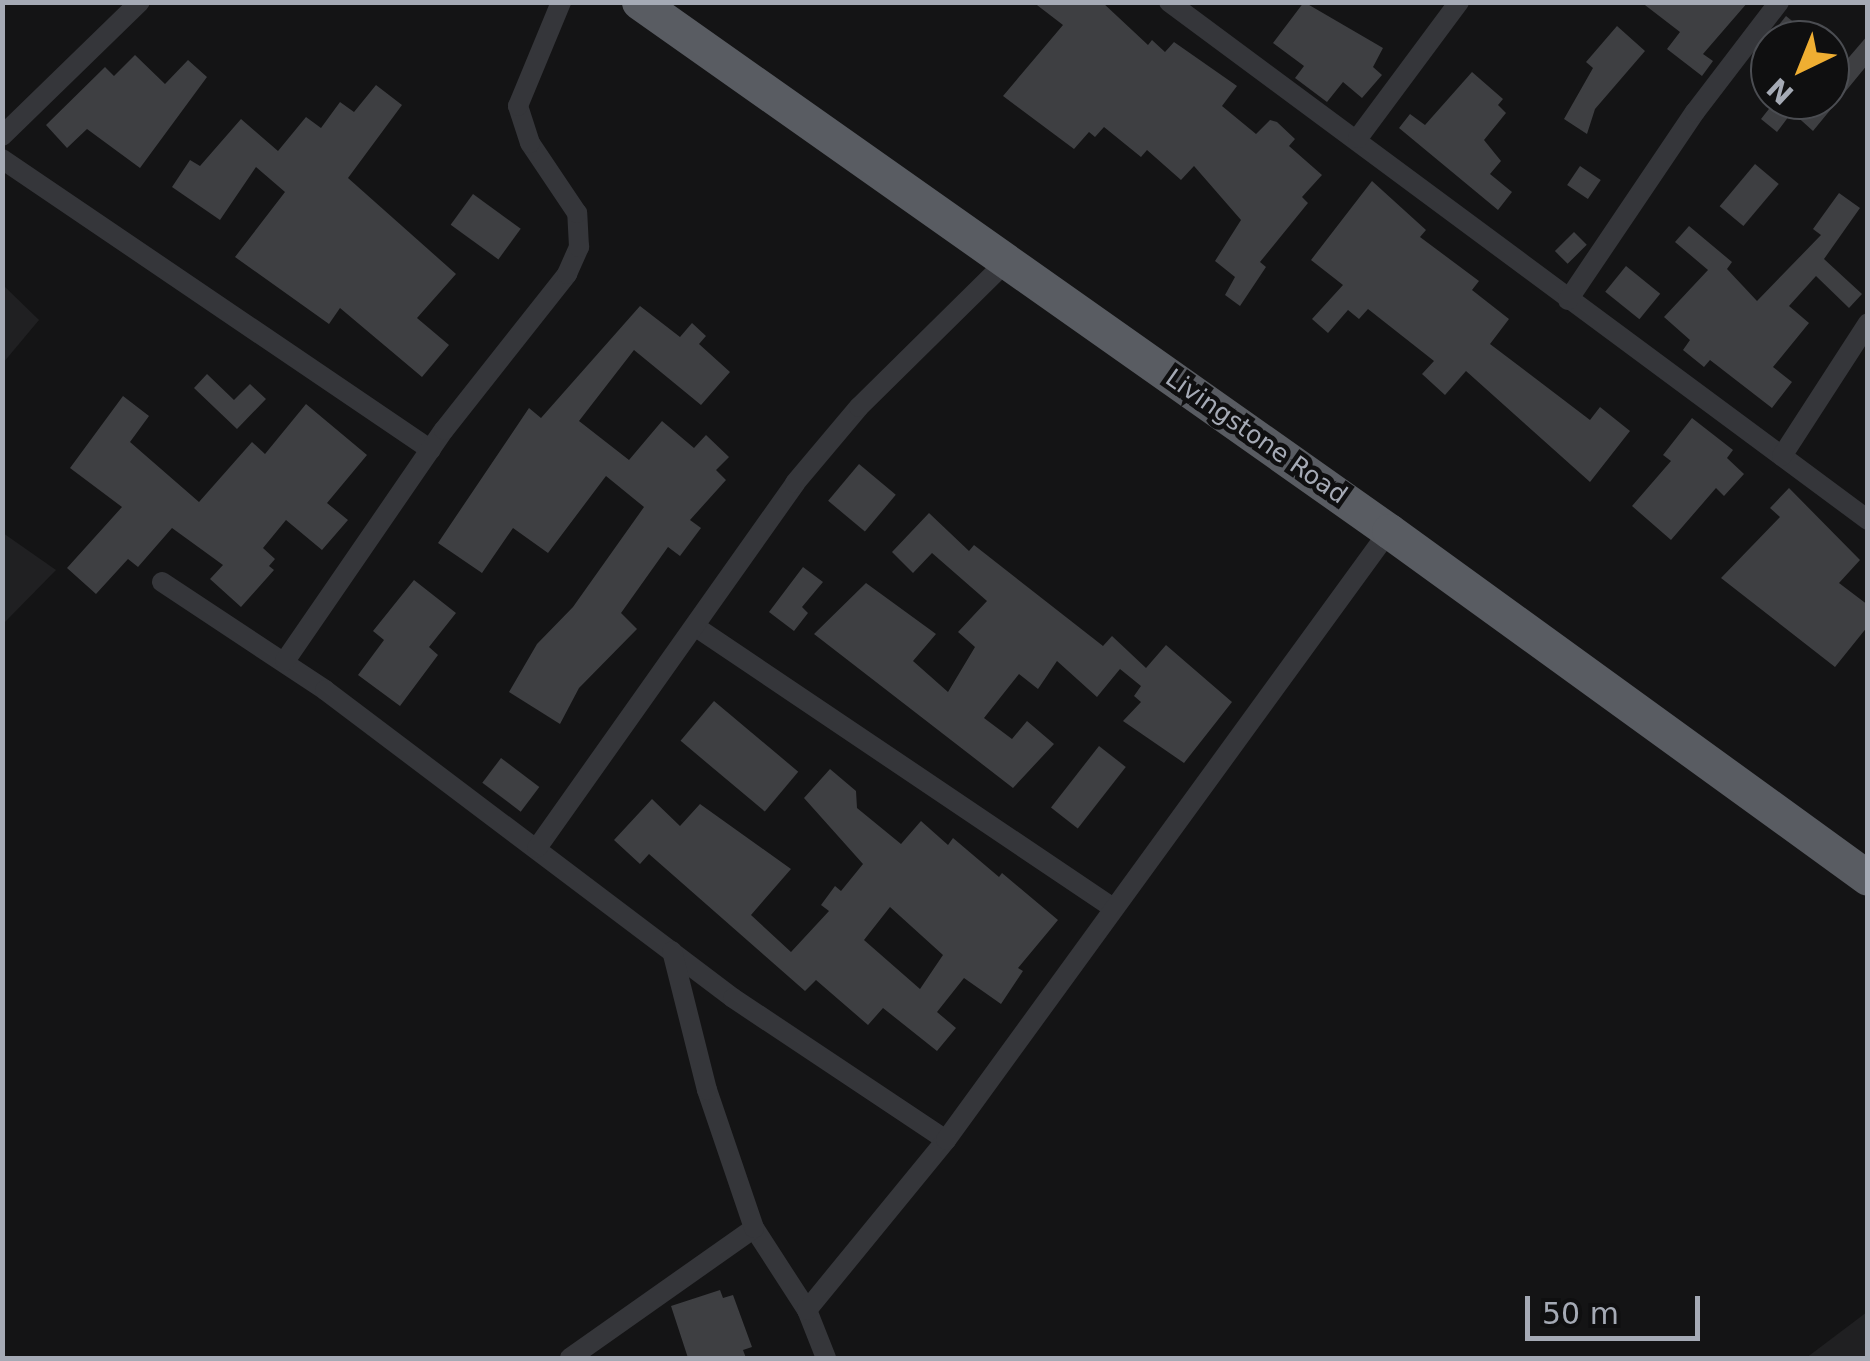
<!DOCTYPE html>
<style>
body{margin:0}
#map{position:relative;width:1870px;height:1361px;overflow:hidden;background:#141415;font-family:"DejaVu Sans",sans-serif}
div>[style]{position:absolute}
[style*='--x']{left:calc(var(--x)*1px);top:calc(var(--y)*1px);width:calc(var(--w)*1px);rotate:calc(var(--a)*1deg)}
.built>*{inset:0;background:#202022}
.building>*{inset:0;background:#3e3f42;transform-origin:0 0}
.minor>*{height:20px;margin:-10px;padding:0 10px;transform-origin:10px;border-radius:10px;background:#35363a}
.trunk>*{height:35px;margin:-17.5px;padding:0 17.5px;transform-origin:17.5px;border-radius:17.5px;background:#595c62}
span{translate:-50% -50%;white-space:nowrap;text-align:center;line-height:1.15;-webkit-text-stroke:9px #0f0f10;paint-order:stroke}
.street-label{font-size:25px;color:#a5aab5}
.frame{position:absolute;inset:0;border:5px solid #a5aab5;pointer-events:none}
.north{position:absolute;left:1750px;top:20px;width:100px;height:100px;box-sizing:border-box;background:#0f0f10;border:2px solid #4b4d52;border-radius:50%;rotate:223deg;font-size:28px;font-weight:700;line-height:40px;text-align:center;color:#a5aab5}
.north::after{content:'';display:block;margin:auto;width:35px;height:45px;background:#efae32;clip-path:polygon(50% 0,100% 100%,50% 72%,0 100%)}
.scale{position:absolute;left:1525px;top:1296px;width:175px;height:45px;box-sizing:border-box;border:5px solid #a5aab5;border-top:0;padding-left:12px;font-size:30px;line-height:35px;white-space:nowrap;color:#a5aab5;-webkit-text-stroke:8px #0f0f10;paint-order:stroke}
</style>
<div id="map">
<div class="built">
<i style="clip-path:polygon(3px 285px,39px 320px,3px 363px)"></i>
<i style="clip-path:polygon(3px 533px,56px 570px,3px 624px)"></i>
<i style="clip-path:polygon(1867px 1312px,1867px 1358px,1806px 1358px)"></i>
</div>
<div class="building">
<i style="clip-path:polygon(1033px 2px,1102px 2px,1148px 45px,1152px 40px,1165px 52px,1174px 42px,1237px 86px,1222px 106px,1256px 134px,1270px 120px,1277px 122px,1295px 139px,1289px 146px,1322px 175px,1302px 197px,1308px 203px,1260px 262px,1266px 267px,1240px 306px,1225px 295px,1235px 277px,1215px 261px,1241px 220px,1194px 166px,1181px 180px,1147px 150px,1141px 157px,1104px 127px,1095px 137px,1089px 132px,1074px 149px,1003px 96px,1063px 25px)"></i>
<i style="clip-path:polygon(1304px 2px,1383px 48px,1373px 67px,1382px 75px,1362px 98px,1343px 82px,1327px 102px,1295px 78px,1304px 66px,1273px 43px)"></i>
<i style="clip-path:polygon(1641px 2px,1748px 2px,1703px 54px,1713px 61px,1702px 76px,1667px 49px,1680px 32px)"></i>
<i style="clip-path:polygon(1786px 16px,1816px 40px,1767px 40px)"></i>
<i style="clip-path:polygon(1617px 26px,1645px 51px,1595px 109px,1587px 134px,1564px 119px,1593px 68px,1586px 62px)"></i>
<i style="clip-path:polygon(1868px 35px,1868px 64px,1813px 131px,1792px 112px,1777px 132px,1761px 119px,1776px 100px,1830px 100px,1830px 51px,1844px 63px)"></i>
<i style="clip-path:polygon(135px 55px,165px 84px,188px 60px,207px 77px,140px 168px,87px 129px,67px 148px,46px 125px,105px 67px,114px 76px)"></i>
<i style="clip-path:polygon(1472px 72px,1503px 99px,1498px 105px,1506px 113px,1484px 140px,1501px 161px,1490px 174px,1512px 192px,1498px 210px,1399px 128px,1410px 114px,1425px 125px)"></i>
<i style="clip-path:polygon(376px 85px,402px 105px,348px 178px,456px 274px,417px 318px,449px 345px,422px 377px,340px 308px,329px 324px,235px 257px,285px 192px,256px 167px,220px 220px,172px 187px,190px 160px,200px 166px,241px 119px,278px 151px,306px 117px,321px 128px,340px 102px,354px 112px)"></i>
<i style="left:1755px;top:164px;width:31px;height:55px;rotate:40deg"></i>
<i style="left:1580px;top:166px;width:25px;height:23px;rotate:34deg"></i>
<i style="clip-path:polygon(1372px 181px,1426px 230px,1420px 237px,1479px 281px,1472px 290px,1509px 319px,1490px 344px,1590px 420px,1600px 407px,1630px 431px,1590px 482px,1466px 371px,1445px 395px,1422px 374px,1434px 361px,1368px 309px,1359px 319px,1348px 310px,1328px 333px,1312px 319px,1343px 285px,1311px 260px)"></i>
<i style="clip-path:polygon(1839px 193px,1860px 208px,1824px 259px,1862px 294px,1849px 308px,1816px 276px,1789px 306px,1809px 323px,1773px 367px,1792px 382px,1772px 408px,1710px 360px,1704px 367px,1683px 350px,1690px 340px,1664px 317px,1708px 270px,1675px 242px,1689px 226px,1732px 262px,1727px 269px,1757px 301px,1821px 235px,1813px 229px)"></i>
<i style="left:473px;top:194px;width:59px;height:38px;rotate:36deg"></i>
<i style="left:1574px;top:232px;width:18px;height:27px;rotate:45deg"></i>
<i style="left:1626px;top:266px;width:44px;height:33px;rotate:39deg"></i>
<i style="clip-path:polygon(640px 306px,680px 337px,692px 323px,706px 336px,699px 344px,730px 372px,701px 405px,634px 350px,579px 421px,629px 460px,662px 421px,694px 448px,706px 435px,729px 457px,716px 470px,726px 480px,690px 520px,701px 528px,680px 556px,668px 547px,621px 613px,637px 629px,579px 688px,560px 724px,509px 692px,537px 644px,573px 607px,644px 507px,606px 476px,548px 553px,513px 528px,482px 573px,438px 543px,529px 408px,541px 418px)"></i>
<i style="clip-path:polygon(207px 374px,234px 400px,250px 384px,266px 399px,237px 429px,194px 388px)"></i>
<i style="clip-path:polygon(123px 396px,149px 416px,130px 442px,199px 502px,252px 442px,265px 454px,306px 404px,367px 455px,327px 503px,348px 520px,322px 550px,286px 520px,263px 548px,275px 559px,269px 566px,274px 570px,241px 607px,210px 579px,223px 565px,172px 528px,138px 567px,128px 559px,96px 594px,67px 568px,122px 507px,70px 468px)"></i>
<i style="clip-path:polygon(1692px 418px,1733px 450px,1727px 458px,1744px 474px,1724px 496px,1716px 488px,1671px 540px,1632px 506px,1671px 461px,1663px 455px)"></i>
<i style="left:859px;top:464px;width:48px;height:48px;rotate:40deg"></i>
<i style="clip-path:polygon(1789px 488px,1860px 560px,1839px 583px,1868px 605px,1868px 626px,1835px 667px,1721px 578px,1780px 517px,1770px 508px)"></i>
<i style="clip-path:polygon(929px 513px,969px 551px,974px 545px,1103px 646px,1112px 636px,1146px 668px,1166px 645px,1232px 702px,1184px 763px,1123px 721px,1141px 702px,1134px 696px,1141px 686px,1120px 669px,1097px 697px,1057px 661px,1038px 689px,1019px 674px,984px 718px,1012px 739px,1027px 721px,1054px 744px,1013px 788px,814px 634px,866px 583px,936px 634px,913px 661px,948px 692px,975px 647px,958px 632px,987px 601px,932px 553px,913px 573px,892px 552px)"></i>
<i style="clip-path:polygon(803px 567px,823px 582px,802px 607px,808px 613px,794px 631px,769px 612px)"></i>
<i style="clip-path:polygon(414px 580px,456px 613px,429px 647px,438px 655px,400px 706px,358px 675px,384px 640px,373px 631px)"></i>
<i style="left:714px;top:701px;width:110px;height:52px;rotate:40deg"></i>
<i style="left:1099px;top:746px;width:34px;height:78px;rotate:38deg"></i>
<i style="left:501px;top:758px;width:48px;height:31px;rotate:37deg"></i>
<i style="clip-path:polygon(evenodd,830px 769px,856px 791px,857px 808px,901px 844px,921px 821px,948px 845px,953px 838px,999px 877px,1002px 873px,1058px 920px,1018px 968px,1023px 971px,1001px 1004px,964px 978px,937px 1012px,956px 1028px,937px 1051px,883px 1008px,868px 1025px,816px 980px,805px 991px,649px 854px,640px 864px,614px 840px,652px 799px,680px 826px,700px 804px,791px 869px,751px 915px,791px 952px,829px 911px,821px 905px,835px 886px,841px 891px,863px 864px,804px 798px,830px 769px,890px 907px,943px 955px,920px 989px,864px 940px,890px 907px)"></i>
<i style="clip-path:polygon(720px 1290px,723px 1298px,733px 1295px,752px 1347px,743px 1350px,746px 1358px,688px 1358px,671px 1306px)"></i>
</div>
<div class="minor">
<i style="--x:1169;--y:2;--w:870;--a:36.54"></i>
<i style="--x:2;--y:136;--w:192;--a:-44.2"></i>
<i style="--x:1358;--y:138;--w:169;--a:-53.4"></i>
<i style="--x:2;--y:159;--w:518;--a:34.15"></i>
<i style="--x:1568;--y:300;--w:227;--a:-56"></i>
<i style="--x:1695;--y:112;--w:138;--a:-52.6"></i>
<i style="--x:1782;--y:456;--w:158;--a:-57.1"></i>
<i style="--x:162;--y:582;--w:196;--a:33.5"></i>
<i style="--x:325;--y:690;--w:511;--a:37.05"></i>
<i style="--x:733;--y:998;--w:256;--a:33.7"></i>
<i style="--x:696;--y:627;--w:503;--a:33.97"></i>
<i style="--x:285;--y:661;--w:280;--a:-55.5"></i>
<i style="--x:444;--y:430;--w:199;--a:-51.7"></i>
<i style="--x:567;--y:274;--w:30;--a:-66"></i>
<i style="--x:579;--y:247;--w:34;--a:-93"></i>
<i style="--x:577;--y:213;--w:84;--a:-123.9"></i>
<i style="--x:530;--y:143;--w:39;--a:-108"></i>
<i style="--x:518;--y:106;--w:113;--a:-67.5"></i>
<i style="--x:537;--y:848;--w:447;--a:-54.7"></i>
<i style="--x:795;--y:483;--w:99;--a:-49.9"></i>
<i style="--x:859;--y:407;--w:208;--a:-44.6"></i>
<i style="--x:754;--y:1228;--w:98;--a:57.1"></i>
<i style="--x:570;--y:1358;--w:225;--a:-35.2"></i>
<i style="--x:754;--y:1228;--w:146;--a:-108.8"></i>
<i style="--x:707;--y:1090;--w:143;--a:-104.1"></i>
<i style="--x:826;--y:1358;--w:52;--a:-111.6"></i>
<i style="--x:807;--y:1310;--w:220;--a:-50.7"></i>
<i style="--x:946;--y:1140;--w:753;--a:-53.97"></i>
</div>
<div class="trunk">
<i style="--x:639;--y:2;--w:918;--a:35.2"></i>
<i style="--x:1389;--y:531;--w:591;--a:35.92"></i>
</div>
<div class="street-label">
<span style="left:1256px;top:437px;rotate:35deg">Livingstone Road</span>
</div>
<div class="frame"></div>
<div class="north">N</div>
<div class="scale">50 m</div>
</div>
